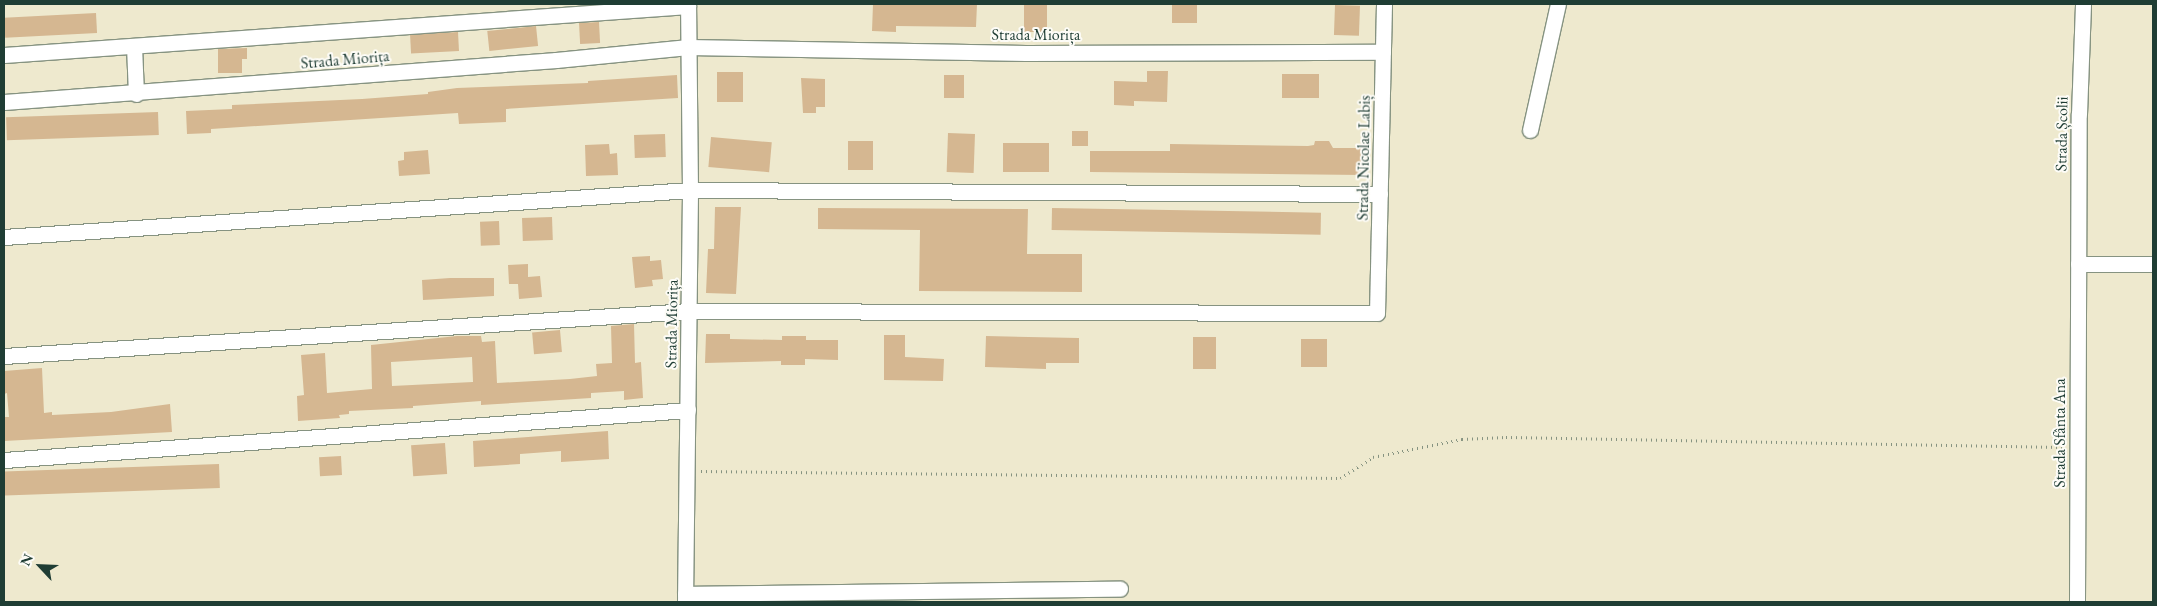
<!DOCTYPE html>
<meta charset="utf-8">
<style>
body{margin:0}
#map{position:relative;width:2157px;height:606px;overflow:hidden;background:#eee9ce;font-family:"EB Garamond",serif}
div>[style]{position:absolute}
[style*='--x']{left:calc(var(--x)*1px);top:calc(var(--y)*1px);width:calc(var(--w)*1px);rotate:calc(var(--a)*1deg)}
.building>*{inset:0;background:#d5b791;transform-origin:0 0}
.path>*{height:2.5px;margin-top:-1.25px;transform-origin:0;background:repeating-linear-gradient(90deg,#869381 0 1px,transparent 0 5px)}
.roads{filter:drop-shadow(1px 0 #869381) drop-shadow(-1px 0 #869381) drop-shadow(0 1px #869381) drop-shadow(0 -1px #869381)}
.street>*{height:15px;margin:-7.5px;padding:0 7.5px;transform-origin:7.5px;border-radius:7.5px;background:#fff}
span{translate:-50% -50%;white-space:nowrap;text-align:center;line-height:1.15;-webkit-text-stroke:4px #fdfcf7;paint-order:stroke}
.street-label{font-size:16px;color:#1f3d34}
.frame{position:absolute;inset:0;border:5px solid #1f3d34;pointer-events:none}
.north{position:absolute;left:15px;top:541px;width:50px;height:50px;-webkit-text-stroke:4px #fdfcf7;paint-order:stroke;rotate:295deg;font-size:14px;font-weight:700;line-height:20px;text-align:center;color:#1f3d34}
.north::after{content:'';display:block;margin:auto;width:18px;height:22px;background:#1f3d34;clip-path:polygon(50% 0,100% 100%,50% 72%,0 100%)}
</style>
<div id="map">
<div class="building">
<i style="clip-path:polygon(873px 4px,977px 4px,976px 27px,896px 26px,896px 32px,872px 31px)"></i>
<i style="left:1024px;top:4px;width:23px;height:28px"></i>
<i style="left:1172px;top:4px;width:25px;height:19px"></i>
<i style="left:1335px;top:5px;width:25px;height:30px;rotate:2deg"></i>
<i style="left:96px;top:13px;width:20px;height:92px;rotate:87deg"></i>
<i style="left:599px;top:22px;width:21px;height:20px;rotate:87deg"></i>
<i style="left:536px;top:26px;width:20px;height:49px;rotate:84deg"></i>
<i style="left:458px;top:32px;width:19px;height:48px;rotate:87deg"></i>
<i style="clip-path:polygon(247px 48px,247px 59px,242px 59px,242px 73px,218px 73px,218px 49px)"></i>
<i style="clip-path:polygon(1147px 71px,1168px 71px,1167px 102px,1134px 101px,1134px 106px,1114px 105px,1114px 81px,1147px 82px)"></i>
<i style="left:717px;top:72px;width:26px;height:30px"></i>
<i style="left:1282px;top:74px;width:37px;height:24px"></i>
<i style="clip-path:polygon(677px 75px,678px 98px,506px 109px,506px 122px,459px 124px,458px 113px,211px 129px,211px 133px,187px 134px,186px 111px,232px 109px,232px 105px,362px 99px,428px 94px,428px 92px,457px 88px,588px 83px,588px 81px)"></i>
<i style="left:944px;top:75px;width:20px;height:23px"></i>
<i style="clip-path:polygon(801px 78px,825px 79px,825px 107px,816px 107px,816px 113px,803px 113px)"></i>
<i style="left:158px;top:112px;width:23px;height:152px;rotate:88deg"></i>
<i style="left:1072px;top:131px;width:16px;height:15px"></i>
<i style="left:948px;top:133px;width:27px;height:39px;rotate:2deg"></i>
<i style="left:665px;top:134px;width:23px;height:31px;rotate:88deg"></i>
<i style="left:711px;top:137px;width:61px;height:30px;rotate:5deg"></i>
<i style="left:848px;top:141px;width:25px;height:29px"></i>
<i style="clip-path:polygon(1315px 141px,1329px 141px,1333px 148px,1364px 148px,1363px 175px,1090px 172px,1090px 151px,1170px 151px,1170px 144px,1308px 146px,1314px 145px)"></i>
<i style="left:1003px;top:143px;width:46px;height:29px"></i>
<i style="clip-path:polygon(609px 144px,610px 154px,617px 153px,618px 175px,586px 176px,585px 145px)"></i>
<i style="clip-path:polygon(428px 150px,430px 174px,399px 176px,398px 161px,404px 160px,404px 152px)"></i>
<i style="clip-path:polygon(715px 207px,741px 207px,736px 294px,706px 293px,708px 249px,714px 249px)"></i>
<i style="clip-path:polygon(818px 208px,1028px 209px,1027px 254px,1082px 254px,1082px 292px,919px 291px,920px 230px,818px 229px)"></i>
<i style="left:1052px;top:208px;width:269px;height:22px;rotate:1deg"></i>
<i style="left:552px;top:217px;width:23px;height:30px;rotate:88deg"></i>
<i style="left:499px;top:221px;width:24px;height:19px;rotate:88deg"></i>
<i style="clip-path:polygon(650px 256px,650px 261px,661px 260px,663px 279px,652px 280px,653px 286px,635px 288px,632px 257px)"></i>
<i style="clip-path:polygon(528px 264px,528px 277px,540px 276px,542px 297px,519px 299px,518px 284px,509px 284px,508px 265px)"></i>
<i style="clip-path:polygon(450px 278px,494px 278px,494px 296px,423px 300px,422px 280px)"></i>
<i style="clip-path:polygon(evenodd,634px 324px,635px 363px,641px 362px,643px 398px,624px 400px,624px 391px,591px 393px,591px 398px,481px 405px,481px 401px,413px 406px,413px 408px,349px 411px,349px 414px,339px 415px,340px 418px,298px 421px,297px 396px,304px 395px,301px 355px,325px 353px,327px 393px,372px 389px,371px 345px,457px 336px,481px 336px,482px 342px,495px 341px,497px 383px,570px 379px,597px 376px,596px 364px,612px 363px,611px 326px,634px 324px,472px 357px,473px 382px,392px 386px,391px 362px,472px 357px)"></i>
<i style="left:560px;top:330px;width:22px;height:28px;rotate:85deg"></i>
<i style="clip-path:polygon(706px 334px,730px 334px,730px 339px,782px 340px,782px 336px,806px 336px,806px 340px,838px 340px,838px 360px,805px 359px,805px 365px,781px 365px,781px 361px,705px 363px)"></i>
<i style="clip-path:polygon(884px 335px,905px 335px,905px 357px,944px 359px,943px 381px,884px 380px)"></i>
<i style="clip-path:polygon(986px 336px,1079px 338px,1079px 363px,1046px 363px,1046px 369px,985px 367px)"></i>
<i style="left:1193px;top:337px;width:23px;height:32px"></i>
<i style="left:1301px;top:339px;width:26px;height:28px"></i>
<i style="clip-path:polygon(42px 368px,44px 413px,52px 412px,52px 415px,111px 412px,170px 404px,172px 432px,4px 441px,4px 417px,9px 417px,7px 393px,4px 394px,4px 371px)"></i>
<i style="clip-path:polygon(608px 431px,609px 459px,561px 462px,561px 451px,520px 454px,520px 464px,474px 467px,473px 441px)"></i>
<i style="left:445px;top:443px;width:31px;height:34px;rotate:86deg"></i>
<i style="left:341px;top:456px;width:19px;height:22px;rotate:87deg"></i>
<i style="left:219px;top:464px;width:24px;height:215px;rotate:88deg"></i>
</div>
<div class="path">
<i style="--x:701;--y:471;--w:639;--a:0.63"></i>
<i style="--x:1340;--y:478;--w:39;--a:-32"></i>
<i style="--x:1373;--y:457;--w:91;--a:-11.4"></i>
<i style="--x:1462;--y:439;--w:44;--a:-2.6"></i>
<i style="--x:1506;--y:437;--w:556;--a:1.03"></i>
</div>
<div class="roads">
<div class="street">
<i style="--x:134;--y:46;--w:48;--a:87.6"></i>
<i style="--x:4;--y:55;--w:686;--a:-4.1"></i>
<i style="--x:4;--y:102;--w:554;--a:-4.35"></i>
<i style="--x:556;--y:60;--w:133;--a:-5.6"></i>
<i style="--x:688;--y:47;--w:338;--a:1"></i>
<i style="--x:1026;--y:53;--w:357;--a:-0.2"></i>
<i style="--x:1530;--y:130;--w:129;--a:-77.5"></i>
<i style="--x:4;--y:237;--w:688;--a:-3.92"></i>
<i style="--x:690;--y:190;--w:690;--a:0.33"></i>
<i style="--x:2078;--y:264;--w:75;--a:0"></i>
<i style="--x:4;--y:356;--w:686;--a:-3.76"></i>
<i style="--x:689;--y:311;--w:688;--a:0.17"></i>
<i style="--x:1377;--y:313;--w:309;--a:-88.7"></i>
<i style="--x:4;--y:460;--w:686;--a:-4.18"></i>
<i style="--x:685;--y:594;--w:435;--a:-0.7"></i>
<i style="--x:685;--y:602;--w:412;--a:-89.3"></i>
<i style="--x:690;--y:190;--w:186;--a:-90.6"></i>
<i style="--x:2077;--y:602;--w:488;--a:-89.8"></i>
<i style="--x:2079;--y:114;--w:110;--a:-87.9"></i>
</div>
</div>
<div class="street-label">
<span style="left:1036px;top:35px">Strada Miorița</span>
<span style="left:345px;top:60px;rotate:-5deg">Strada Miorița</span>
<span style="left:2062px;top:134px;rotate:-89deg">Strada Școlii</span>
<span style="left:1364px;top:158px;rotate:-89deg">Strada Nicolae Labiș</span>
<span style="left:672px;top:324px;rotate:-89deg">Strada Miorița</span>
<span style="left:2060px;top:433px;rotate:-90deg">Strada Sfânta Ana</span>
</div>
<div class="frame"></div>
<div class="north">N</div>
</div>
